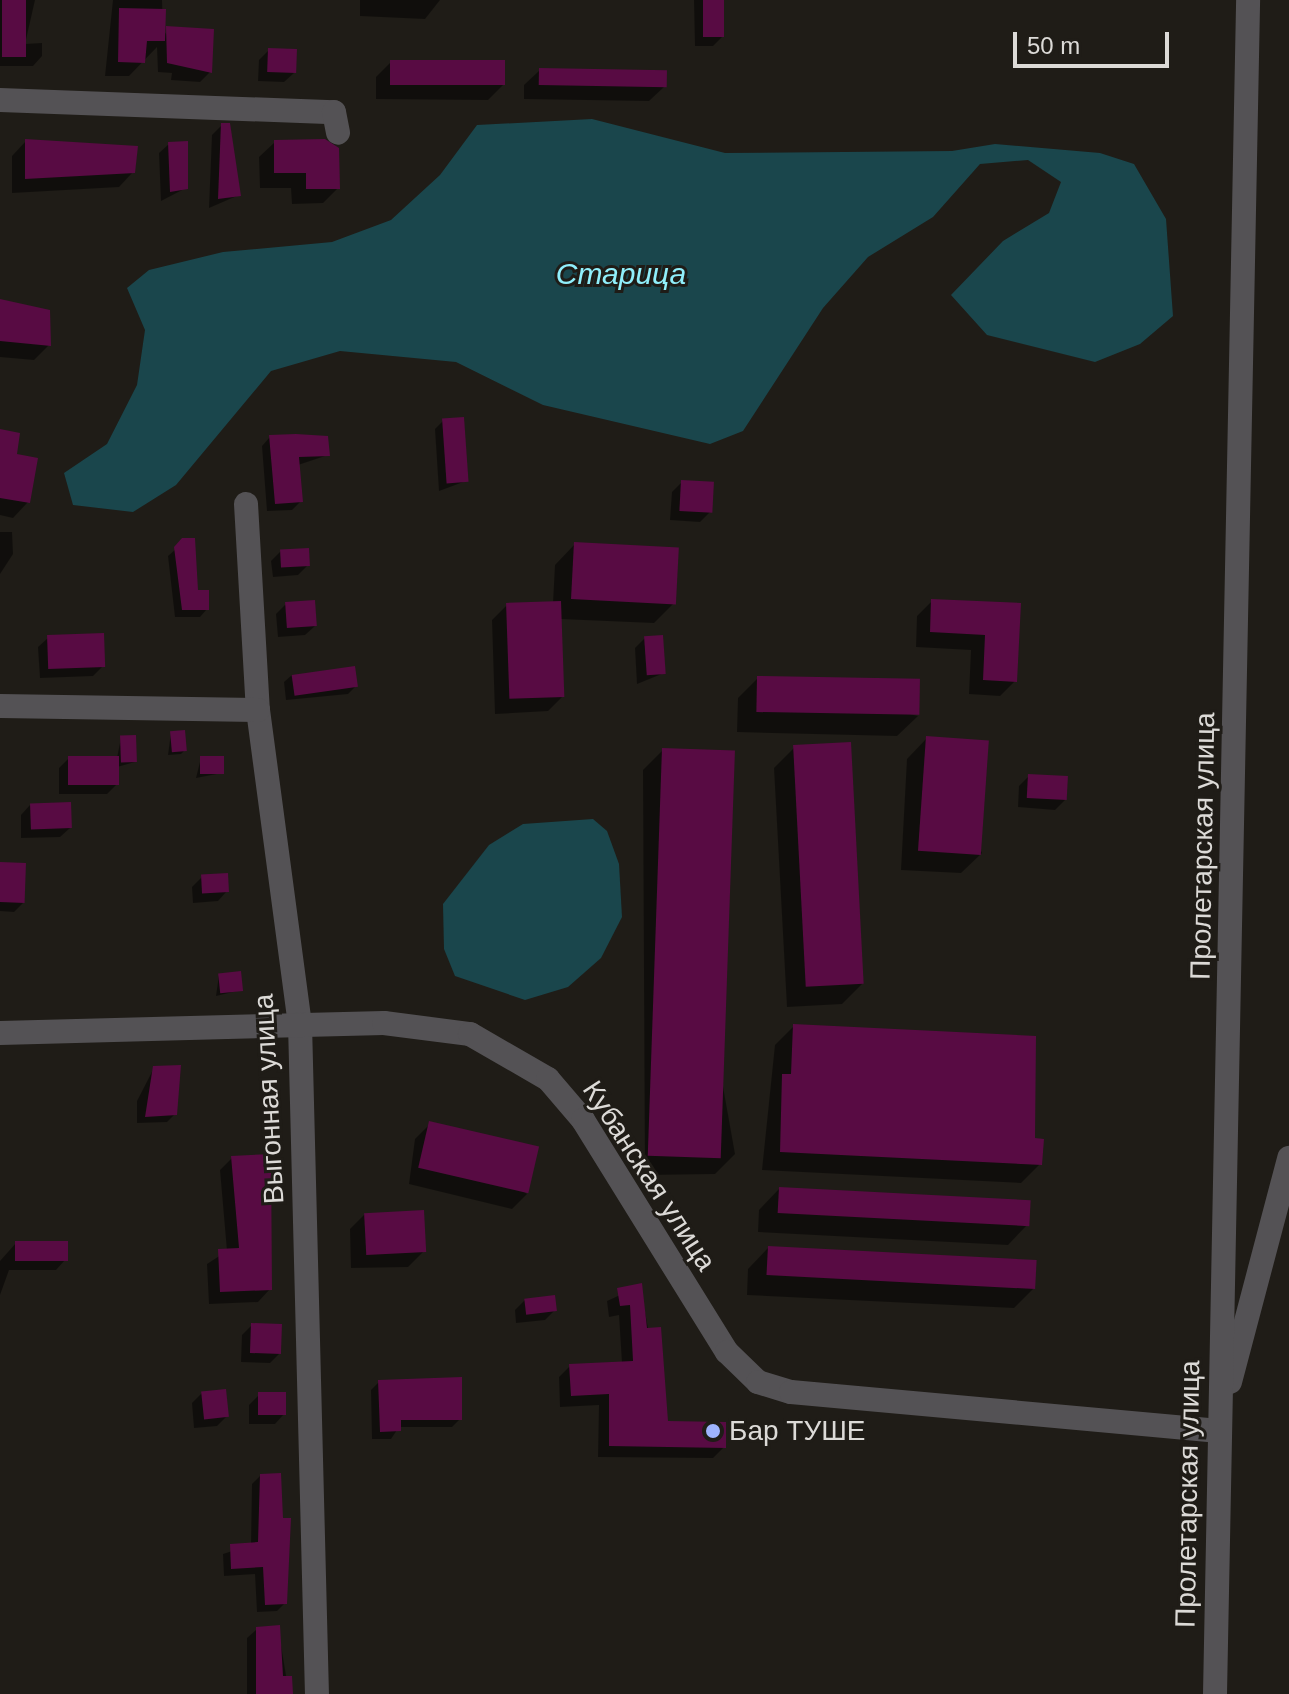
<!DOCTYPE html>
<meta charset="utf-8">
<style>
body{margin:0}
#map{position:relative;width:1289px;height:1694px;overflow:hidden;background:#1f1c17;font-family:Helvetica,sans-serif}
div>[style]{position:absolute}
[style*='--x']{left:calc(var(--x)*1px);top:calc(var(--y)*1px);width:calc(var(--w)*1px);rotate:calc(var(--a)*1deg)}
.water>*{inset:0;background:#1a464c}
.shadow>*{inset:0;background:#0007}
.building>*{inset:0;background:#580b43;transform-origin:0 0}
.minor>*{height:24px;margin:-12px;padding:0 12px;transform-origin:12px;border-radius:12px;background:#545255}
.dots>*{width:22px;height:22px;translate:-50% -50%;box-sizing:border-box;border:4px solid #1f1c17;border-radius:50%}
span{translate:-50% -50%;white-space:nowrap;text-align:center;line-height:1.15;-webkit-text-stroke:6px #1f1c17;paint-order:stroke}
.street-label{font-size:28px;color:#dcdad7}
.poi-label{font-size:28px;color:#dcdad7}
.left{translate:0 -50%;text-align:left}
.water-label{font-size:30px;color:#90effb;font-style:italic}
.scale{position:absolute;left:1013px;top:32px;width:156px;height:36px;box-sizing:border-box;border:4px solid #dcdad7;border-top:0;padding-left:10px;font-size:24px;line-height:28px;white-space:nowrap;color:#dcdad7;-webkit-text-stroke:6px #1f1c17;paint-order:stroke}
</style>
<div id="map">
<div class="water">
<i style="clip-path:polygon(592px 119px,725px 153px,952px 151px,995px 144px,1100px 153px,1134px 164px,1166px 219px,1173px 316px,1140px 344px,1095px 362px,987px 335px,951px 295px,1003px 241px,1049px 213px,1061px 182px,1028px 160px,980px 164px,933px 217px,868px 257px,823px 308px,743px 431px,710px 444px,543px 405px,456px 362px,340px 351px,271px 371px,176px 485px,133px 512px,73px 505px,64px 473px,107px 444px,137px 385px,145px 330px,127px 288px,149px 270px,223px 252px,332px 242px,391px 220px,440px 175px,477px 125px)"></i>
<i style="clip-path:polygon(593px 819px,607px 831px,619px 864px,622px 917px,601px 958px,568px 987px,525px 1000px,455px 976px,444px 949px,443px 904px,489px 845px,523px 824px)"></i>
</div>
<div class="shadow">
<i style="clip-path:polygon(0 0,35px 0,25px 44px,42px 43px,42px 56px,33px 66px,0 66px)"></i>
<i style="clip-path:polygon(113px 0,162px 0,163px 31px,210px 72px,200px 82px,171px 80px,172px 73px,158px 72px,157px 47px,129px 76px,105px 76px)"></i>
<i style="clip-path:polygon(360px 0,440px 0,425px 19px,360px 16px)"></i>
<i style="clip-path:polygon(694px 0,722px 0,723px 36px,713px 46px,695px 46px)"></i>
<i style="clip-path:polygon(269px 50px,294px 73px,284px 82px,258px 81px,259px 60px)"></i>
<i style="clip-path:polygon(391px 62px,503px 85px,488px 100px,376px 99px,376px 77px)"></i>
<i style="clip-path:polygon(540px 70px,665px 86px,649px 101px,524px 99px,524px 85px)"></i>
<i style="clip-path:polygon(222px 125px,239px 195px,209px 208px,212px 135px)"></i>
<i style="clip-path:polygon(26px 141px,133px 172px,119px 187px,12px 193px,12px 156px)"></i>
<i style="clip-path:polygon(275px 142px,338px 188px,323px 203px,292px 204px,291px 188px,260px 188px,259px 157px)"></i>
<i style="clip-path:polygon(169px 144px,186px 188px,161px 201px,159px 153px)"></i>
<i style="clip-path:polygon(0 301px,49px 345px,34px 360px,0 357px)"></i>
<i style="clip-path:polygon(443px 421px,466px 481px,439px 491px,435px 429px)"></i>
<i style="clip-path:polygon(0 431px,28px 502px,13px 518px,0 515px)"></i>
<i style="clip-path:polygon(270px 437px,328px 455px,298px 465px,301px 501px,292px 510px,267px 511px,262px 446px)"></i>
<i style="clip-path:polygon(682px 482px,710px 512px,700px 522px,670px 520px,672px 492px)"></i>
<i style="clip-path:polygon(0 532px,12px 532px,13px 554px,0 574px)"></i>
<i style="clip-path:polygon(575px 544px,674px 603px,654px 623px,560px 619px,563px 696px,548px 711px,495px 714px,492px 620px,507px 605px,553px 603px,555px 565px)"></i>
<i style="clip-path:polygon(176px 549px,207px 609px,200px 617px,175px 617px,168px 556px)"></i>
<i style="clip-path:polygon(281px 551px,308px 565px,298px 575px,273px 577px,271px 561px)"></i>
<i style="clip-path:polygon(932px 601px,1019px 605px,1015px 681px,1000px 696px,969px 694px,971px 650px,916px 647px,917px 616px)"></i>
<i style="clip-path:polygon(286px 604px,315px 626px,305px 635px,278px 637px,276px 614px)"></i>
<i style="clip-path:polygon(48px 638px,103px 666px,93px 676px,40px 678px,38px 647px)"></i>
<i style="clip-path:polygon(645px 638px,664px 673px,637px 684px,635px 648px)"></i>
<i style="clip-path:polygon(292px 675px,356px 686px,348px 694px,286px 700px,284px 682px)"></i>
<i style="clip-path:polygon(758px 678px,918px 716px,897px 736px,737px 732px,738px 698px)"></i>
<i style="clip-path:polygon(171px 733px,185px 750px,181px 754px,168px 755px)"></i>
<i style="clip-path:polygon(121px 738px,135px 762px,117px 767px,117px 784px,107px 794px,59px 794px,59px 768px,69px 758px,117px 758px)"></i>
<i style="clip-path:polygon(927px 738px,982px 853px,961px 873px,901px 870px,907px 759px)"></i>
<i style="clip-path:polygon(794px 748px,862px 984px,842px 1004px,787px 1007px,774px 768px)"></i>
<i style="clip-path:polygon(663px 750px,735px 1154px,715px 1174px,645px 1175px,643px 770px)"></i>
<i style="clip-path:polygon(201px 758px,222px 773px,196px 778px)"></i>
<i style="clip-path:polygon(1029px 776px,1065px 800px,1055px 810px,1018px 807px,1019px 786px)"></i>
<i style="clip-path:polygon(30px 805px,70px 828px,60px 837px,21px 838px,21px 815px)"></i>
<i style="clip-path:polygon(0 862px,24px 902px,14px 912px,0 911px)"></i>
<i style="clip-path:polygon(202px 877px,227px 891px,218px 901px,193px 903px,192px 887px)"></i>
<i style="clip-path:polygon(219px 975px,241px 990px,216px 996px)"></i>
<i style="clip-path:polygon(794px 1026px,1033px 1140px,1040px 1164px,1021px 1183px,762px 1170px,775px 1045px)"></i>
<i style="clip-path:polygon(154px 1068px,175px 1114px,167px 1122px,137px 1123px,137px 1101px)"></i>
<i style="clip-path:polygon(430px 1124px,527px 1194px,512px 1209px,409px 1184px,415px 1139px)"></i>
<i style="clip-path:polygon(232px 1158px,270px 1289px,258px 1302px,209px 1304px,207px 1264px,227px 1251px,220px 1170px)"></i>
<i style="clip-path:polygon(779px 1189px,1028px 1224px,1008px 1245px,758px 1232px,759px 1210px)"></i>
<i style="clip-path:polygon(365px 1214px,424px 1251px,408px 1267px,351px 1268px,350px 1229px)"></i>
<i style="clip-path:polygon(16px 1243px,65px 1260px,56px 1270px,9px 1270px,0 1295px,0 1261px)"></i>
<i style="clip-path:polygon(768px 1248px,1034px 1288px,1014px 1308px,747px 1295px,748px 1269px)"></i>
<i style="clip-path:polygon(640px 1286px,666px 1423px,724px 1447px,713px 1458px,598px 1457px,599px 1405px,560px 1407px,559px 1377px,570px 1366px,622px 1363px,619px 1315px,609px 1317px,607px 1301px)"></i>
<i style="clip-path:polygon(525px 1300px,555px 1310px,545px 1320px,516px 1323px,515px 1310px)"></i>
<i style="clip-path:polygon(252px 1325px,280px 1353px,270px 1363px,241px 1362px,242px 1335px)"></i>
<i style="clip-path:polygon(379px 1382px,460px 1419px,452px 1427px,399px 1427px,391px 1439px,372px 1439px,371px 1390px)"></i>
<i style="clip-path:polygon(202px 1393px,226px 1417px,217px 1426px,194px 1428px,192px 1403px)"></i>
<i style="clip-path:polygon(259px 1395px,284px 1414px,275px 1424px,249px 1424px,249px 1405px)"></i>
<i style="clip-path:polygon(260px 1476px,285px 1603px,277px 1611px,257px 1612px,255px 1574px,224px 1576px,223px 1554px,251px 1545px,252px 1484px)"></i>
<i style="clip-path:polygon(278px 1627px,289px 1694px,247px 1694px,247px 1638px,257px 1629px)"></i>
</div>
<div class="building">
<i style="left:2px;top:0;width:24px;height:57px"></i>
<i style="left:703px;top:0;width:21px;height:37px"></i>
<i style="clip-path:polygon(119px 8px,166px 9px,165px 41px,147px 41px,145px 63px,118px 62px)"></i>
<i style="clip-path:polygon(166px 26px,214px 29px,212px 73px,167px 63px)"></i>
<i style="left:268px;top:48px;width:29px;height:24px;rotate:2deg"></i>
<i style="left:390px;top:60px;width:115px;height:25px"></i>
<i style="left:539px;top:68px;width:128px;height:17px;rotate:1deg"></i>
<i style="clip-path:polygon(221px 123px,230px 123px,241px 196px,218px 199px)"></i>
<i style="clip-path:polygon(25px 139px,138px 146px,135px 173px,25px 179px)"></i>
<i style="clip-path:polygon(325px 139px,339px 148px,340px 189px,306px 189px,306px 173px,274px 173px,274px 140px)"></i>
<i style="clip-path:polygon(188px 141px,188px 189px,170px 192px,168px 142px)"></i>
<i style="clip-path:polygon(0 299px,50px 310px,51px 346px,0 341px)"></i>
<i style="left:464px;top:417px;width:65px;height:22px;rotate:86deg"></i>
<i style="clip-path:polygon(0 429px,20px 433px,17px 454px,38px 458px,30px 503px,0 498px)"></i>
<i style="clip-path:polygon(296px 434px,328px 436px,330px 456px,299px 457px,303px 502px,275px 504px,269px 435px)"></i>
<i style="left:681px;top:480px;width:33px;height:31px;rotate:3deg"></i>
<i style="clip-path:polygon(182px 538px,195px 538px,198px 590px,209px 590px,209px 610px,182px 610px,174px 547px)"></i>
<i style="left:574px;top:542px;width:105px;height:57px;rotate:3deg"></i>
<i style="left:309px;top:548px;width:18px;height:29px;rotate:87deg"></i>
<i style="clip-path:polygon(931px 599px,1021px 603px,1017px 682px,983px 680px,985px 635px,930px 632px)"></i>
<i style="left:315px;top:600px;width:26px;height:30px;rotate:86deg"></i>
<i style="left:561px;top:601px;width:96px;height:55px;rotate:88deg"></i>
<i style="left:104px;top:633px;width:34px;height:57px;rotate:88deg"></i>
<i style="left:663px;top:635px;width:39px;height:19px;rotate:86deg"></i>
<i style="left:355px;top:666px;width:21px;height:64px;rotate:82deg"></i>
<i style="left:757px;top:676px;width:163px;height:36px;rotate:1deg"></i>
<i style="left:185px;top:730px;width:21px;height:15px;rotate:85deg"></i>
<i style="left:136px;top:735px;width:27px;height:16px;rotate:88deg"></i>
<i style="left:926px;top:736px;width:63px;height:115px;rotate:4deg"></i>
<i style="left:851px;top:742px;width:242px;height:58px;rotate:87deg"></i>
<i style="left:662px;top:748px;width:73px;height:408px;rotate:2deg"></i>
<i style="left:68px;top:756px;width:51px;height:29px"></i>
<i style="left:200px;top:756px;width:24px;height:18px"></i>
<i style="left:1028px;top:774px;width:40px;height:24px;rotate:3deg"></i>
<i style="left:71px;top:802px;width:26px;height:41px;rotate:88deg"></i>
<i style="left:0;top:862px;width:26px;height:40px;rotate:2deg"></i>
<i style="left:228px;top:873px;width:19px;height:27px;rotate:87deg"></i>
<i style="left:241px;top:971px;width:20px;height:23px;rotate:84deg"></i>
<i style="clip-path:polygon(793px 1024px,1036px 1036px,1035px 1138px,1044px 1139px,1042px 1165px,780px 1152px,782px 1074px,791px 1074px)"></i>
<i style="clip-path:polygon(181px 1065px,177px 1115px,145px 1117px,153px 1066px)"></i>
<i style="left:429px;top:1121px;width:113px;height:48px;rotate:13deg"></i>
<i style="clip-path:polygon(271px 1154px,272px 1290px,220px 1292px,218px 1249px,239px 1248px,231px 1156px)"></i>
<i style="left:779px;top:1187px;width:252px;height:26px;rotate:3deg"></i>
<i style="left:424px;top:1210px;width:42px;height:60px;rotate:87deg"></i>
<i style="left:15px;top:1241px;width:53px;height:20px"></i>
<i style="left:768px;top:1246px;width:269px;height:29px;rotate:3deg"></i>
<i style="clip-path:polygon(642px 1283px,647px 1328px,661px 1327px,668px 1421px,726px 1422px,726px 1448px,609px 1446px,609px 1394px,571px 1396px,569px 1364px,633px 1361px,630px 1305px,620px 1306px,617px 1288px)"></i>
<i style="left:555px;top:1295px;width:16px;height:31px;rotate:83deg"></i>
<i style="left:251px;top:1323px;width:31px;height:30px;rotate:2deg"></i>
<i style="clip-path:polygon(462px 1377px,462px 1420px,401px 1420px,401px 1431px,380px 1432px,378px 1380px)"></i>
<i style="left:226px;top:1389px;width:28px;height:25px;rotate:84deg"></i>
<i style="left:286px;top:1392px;width:23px;height:28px;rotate:90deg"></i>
<i style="clip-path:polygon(281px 1473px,283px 1518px,291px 1518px,287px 1604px,265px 1605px,263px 1567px,231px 1569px,230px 1544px,258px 1542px,260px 1474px)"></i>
<i style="clip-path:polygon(280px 1625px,283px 1676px,292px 1676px,293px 1694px,256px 1694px,256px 1627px)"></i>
</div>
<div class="minor">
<i style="--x:0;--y:100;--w:334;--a:2.1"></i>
<i style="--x:334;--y:112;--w:21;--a:79"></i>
<i style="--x:246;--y:504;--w:206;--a:86.7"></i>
<i style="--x:258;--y:710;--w:317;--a:82.4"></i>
<i style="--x:300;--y:1024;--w:670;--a:88.55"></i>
<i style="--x:0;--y:706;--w:258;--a:0.9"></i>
<i style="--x:0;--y:1033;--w:384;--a:-1.5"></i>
<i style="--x:384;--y:1023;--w:87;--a:7.3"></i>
<i style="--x:470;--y:1034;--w:90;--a:30"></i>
<i style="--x:548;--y:1079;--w:54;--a:49.5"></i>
<i style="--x:583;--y:1120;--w:273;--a:58.2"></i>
<i style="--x:727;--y:1352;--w:43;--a:44.1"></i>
<i style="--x:758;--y:1382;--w:34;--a:17"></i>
<i style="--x:791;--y:1392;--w:430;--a:5.2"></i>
<i style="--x:1230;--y:1382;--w:232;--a:-75.2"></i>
<i style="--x:1215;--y:1694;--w:1694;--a:-88.88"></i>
</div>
<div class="dots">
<i style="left:713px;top:1431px;background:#9eb3fd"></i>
</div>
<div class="street-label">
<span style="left:1203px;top:846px;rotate:-89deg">Пролетарская улица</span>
<span style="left:269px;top:1099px;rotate:-93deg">Выгонная улица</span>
<span style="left:649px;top:1176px;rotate:57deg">Кубанская улица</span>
<span style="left:1188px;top:1494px;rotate:-89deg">Пролетарская улица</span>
</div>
<div class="poi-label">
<span class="left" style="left:729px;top:1431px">Бар ТУШЕ</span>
</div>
<div class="water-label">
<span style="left:621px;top:274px">Старица</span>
</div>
<div class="scale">50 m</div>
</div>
